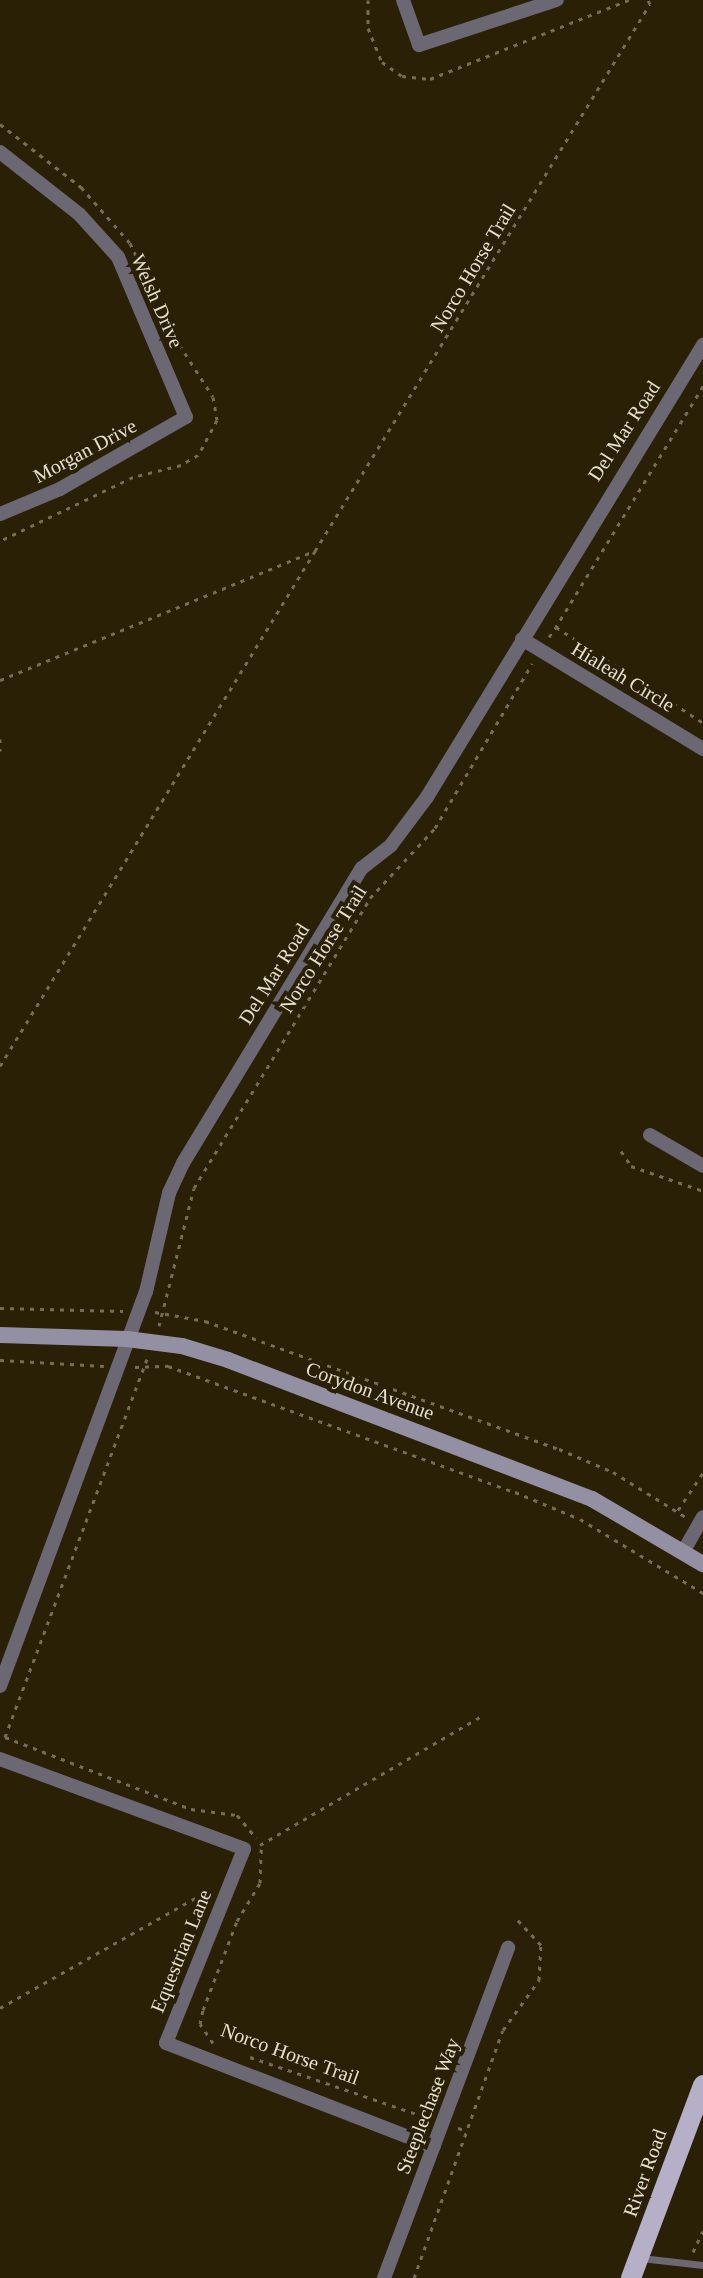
<!DOCTYPE html>
<style>
body{margin:0}
#map{position:relative;width:703px;height:2278px;overflow:hidden;background:#2a2006;font-family:Georgia,serif}
div>[style]{position:absolute}
[style*='--x']{left:calc(var(--x)*1px);top:calc(var(--y)*1px);width:calc(var(--w)*1px);rotate:calc(var(--a)*1deg)}
.path>*{height:3px;margin-top:-1.5px;transform-origin:0;background:repeating-linear-gradient(90deg,#756d57 0 4px,transparent 0 10px)}
.lane>*{height:7px;margin:-3.5px;padding:0 3.5px;transform-origin:3.5px;border-radius:3.5px;background:#6b6874}
.street>*{height:14px;margin:-7px;padding:0 7px;transform-origin:7px;border-radius:7px;background:#6b6874}
.secondary>*{height:16px;margin:-8px;padding:0 8px;transform-origin:8px;border-radius:8px;background:#9490a3}
.primary>*{height:20px;margin:-10px;padding:0 10px;transform-origin:10px;border-radius:10px;background:#b5afc8}
span{translate:-50% -50%;white-space:nowrap;text-align:center;line-height:1.15;-webkit-text-stroke:8px #2a2006;paint-order:stroke}
.street-label{font-size:20px;color:#e6e0d1}
</style>
<div id="map">
<div class="path">
<i style="--x:368;--y:0;--w:28;--a:90"></i>
<i style="--x:368;--y:28;--w:37;--a:68"></i>
<i style="--x:382;--y:62;--w:24;--a:35"></i>
<i style="--x:402;--y:76;--w:28;--a:6"></i>
<i style="--x:430;--y:79;--w:214;--a:-21.7"></i>
<i style="--x:0;--y:124;--w:103;--a:37.9"></i>
<i style="--x:81;--y:187;--w:74;--a:48.8"></i>
<i style="--x:130;--y:243;--w:103;--a:64.7"></i>
<i style="--x:174;--y:336;--w:72;--a:57.4"></i>
<i style="--x:213;--y:397;--w:23;--a:80"></i>
<i style="--x:217;--y:420;--w:40;--a:118"></i>
<i style="--x:198;--y:455;--w:20;--a:150"></i>
<i style="--x:181;--y:465;--w:49;--a:166"></i>
<i style="--x:133;--y:477;--w:148;--a:154.3"></i>
<i style="--x:703;--y:386;--w:282;--a:121.4"></i>
<i style="--x:556;--y:627;--w:176;--a:33.1"></i>
<i style="--x:549;--y:637;--w:12;--a:-55"></i>
<i style="--x:0;--y:680;--w:340;--a:-22.3"></i>
<i style="--x:315;--y:551;--w:641;--a:-58.52"></i>
<i style="--x:650;--y:4;--w:4;--a:-117"></i>
<i style="--x:0;--y:739;--w:12;--a:90"></i>
<i style="--x:0;--y:1066;--w:604;--a:-58.55"></i>
<i style="--x:621;--y:1151;--w:18;--a:56"></i>
<i style="--x:631;--y:1166;--w:76;--a:19.1"></i>
<i style="--x:0;--y:1308;--w:123;--a:1.4"></i>
<i style="--x:155;--y:1312;--w:51;--a:10.2"></i>
<i style="--x:205;--y:1321;--w:376;--a:19.9"></i>
<i style="--x:559;--y:1449;--w:59;--a:23.1"></i>
<i style="--x:613;--y:1472;--w:86;--a:31.7"></i>
<i style="--x:159;--y:1326;--w:142;--a:-75.8"></i>
<i style="--x:194;--y:1188;--w:339;--a:-58.7"></i>
<i style="--x:370;--y:898;--w:96;--a:-47.1"></i>
<i style="--x:435;--y:828;--w:191;--a:-59.4"></i>
<i style="--x:147;--y:1359;--w:404;--a:110.6"></i>
<i style="--x:5;--y:1737;--w:199;--a:21.2"></i>
<i style="--x:191;--y:1809;--w:46;--a:7.4"></i>
<i style="--x:237;--y:1815;--w:30;--a:50"></i>
<i style="--x:0;--y:1360;--w:104;--a:3.3"></i>
<i style="--x:135;--y:1367;--w:33;--a:-2"></i>
<i style="--x:168;--y:1366;--w:369;--a:20"></i>
<i style="--x:515;--y:1492;--w:70;--a:22.6"></i>
<i style="--x:580;--y:1519;--w:144;--a:31"></i>
<i style="--x:678;--y:1510;--w:45;--a:-56"></i>
<i style="--x:260;--y:1845;--w:258;--a:-30.2"></i>
<i style="--x:0;--y:2008;--w:242;--a:-29.4"></i>
<i style="--x:213;--y:2043;--w:23;--a:-124"></i>
<i style="--x:200;--y:2024;--w:14;--a:-78"></i>
<i style="--x:203;--y:2010;--w:95;--a:-69.1"></i>
<i style="--x:237;--y:1921;--w:44;--a:-58.8"></i>
<i style="--x:260;--y:1883;--w:34;--a:-88"></i>
<i style="--x:250;--y:2057;--w:188;--a:18.9"></i>
<i style="--x:458;--y:2128;--w:10;--a:17"></i>
<i style="--x:693;--y:2252;--w:23;--a:-65"></i>
<i style="--x:414;--y:2278;--w:263;--a:-70.3"></i>
<i style="--x:503;--y:2030;--w:62;--a:-54.2"></i>
<i style="--x:539;--y:1980;--w:35;--a:-87"></i>
<i style="--x:541;--y:1945;--w:34;--a:-133"></i>
</div>
<div class="lane">
<i style="--x:641;--y:2258;--w:62;--a:6.4"></i>
</div>
<div class="street">
<i style="--x:403;--y:0;--w:48;--a:70.4"></i>
<i style="--x:419;--y:45;--w:145;--a:-18.1"></i>
<i style="--x:0;--y:152;--w:100;--a:38.1"></i>
<i style="--x:79;--y:214;--w:58;--a:47.8"></i>
<i style="--x:118;--y:257;--w:174;--a:67"></i>
<i style="--x:186;--y:417;--w:145;--a:150.3"></i>
<i style="--x:60;--y:489;--w:65;--a:157.4"></i>
<i style="--x:522;--y:639;--w:212;--a:31.3"></i>
<i style="--x:650;--y:1135;--w:61;--a:30.3"></i>
<i style="--x:683;--y:1552;--w:40;--a:-60.3"></i>
<i style="--x:0;--y:1686;--w:420;--a:-69.7"></i>
<i style="--x:146;--y:1292;--w:102;--a:-76.9"></i>
<i style="--x:169;--y:1193;--w:33;--a:-65"></i>
<i style="--x:183;--y:1163;--w:345;--a:-58.8"></i>
<i style="--x:362;--y:868;--w:37;--a:-38"></i>
<i style="--x:391;--y:845;--w:60;--a:-53.1"></i>
<i style="--x:427;--y:797;--w:530;--a:-58.59"></i>
<i style="--x:0;--y:1759;--w:260;--a:20.2"></i>
<i style="--x:244;--y:1849;--w:209;--a:111.9"></i>
<i style="--x:166;--y:2043;--w:287;--a:21.2"></i>
<i style="--x:384;--y:2278;--w:353;--a:-69.4"></i>
</div>
<div class="secondary">
<i style="--x:0;--y:1335;--w:127;--a:1.8"></i>
<i style="--x:127;--y:1339;--w:55;--a:7.3"></i>
<i style="--x:182;--y:1346;--w:48;--a:16.9"></i>
<i style="--x:228;--y:1360;--w:390;--a:20.9"></i>
<i style="--x:592;--y:1499;--w:129;--a:30.4"></i>
</div>
<div class="primary">
<i style="--x:631;--y:2278;--w:206;--a:-69.5"></i>
</div>
<div class="street-label">
<span style="left:473px;top:268px;rotate:-59deg">Norco Horse Trail</span>
<span style="left:157px;top:301px;rotate:66deg">Welsh Drive</span>
<span style="left:624px;top:431px;rotate:-57deg">Del Mar Road</span>
<span style="left:85px;top:451px;rotate:-28deg">Morgan Drive</span>
<span style="left:623px;top:677px;rotate:31deg">Hialeah Circle</span>
<span style="left:323px;top:949px;rotate:-58deg">Norco Horse Trail</span>
<span style="left:274px;top:974px;rotate:-58deg">Del Mar Road</span>
<span style="left:370px;top:1391px;rotate:20deg">Corydon Avenue</span>
<span style="left:181px;top:1951px;rotate:-68deg">Equestrian Lane</span>
<span style="left:290px;top:2054px;rotate:20deg">Norco Horse Trail</span>
<span style="left:428px;top:2106px;rotate:-69deg">Steeplechase Way</span>
<span style="left:645px;top:2173px;rotate:-70deg">River Road</span>
</div>
</div>
